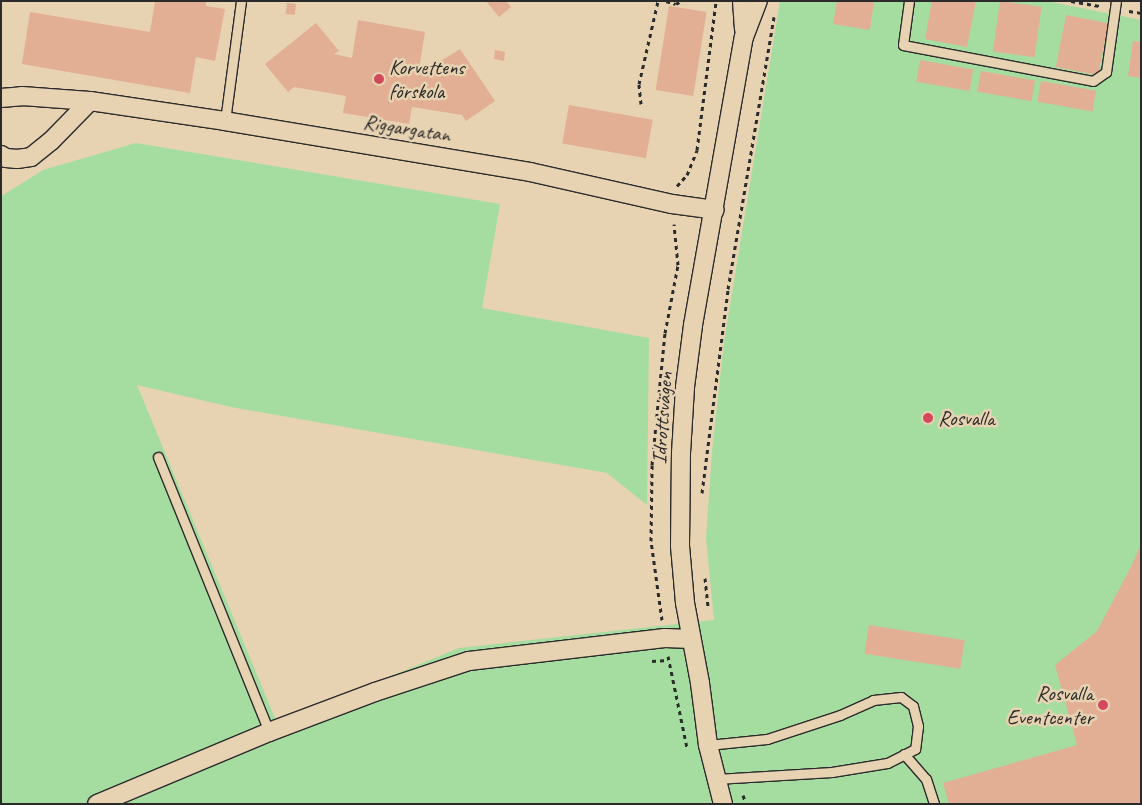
<!DOCTYPE html>
<meta charset="utf-8">
<style>
body{margin:0}
#map{position:relative;width:1142px;height:805px;overflow:hidden;background:#e7d2b1;font-family:Caveat,sans-serif}
div>[style]{position:absolute}
[style*='--x']{left:calc(var(--x)*1px);top:calc(var(--y)*1px);width:calc(var(--w)*1px);rotate:calc(var(--a)*1deg)}
.green>*{inset:0;background:#a5dda1}
.building>*{inset:0;background:#e2af95;transform-origin:0 0}
.path>*{height:3px;margin-top:-1.5px;transform-origin:0;background:repeating-linear-gradient(90deg,#2b2b2b 0 4px,transparent 0 8px)}
.roads{filter:drop-shadow(1px 0 #2b2b2b) drop-shadow(-1px 0 #2b2b2b) drop-shadow(0 1px #2b2b2b) drop-shadow(0 -1px #2b2b2b)}
.lane>*{height:9px;margin:-4.5px;padding:0 4.5px;transform-origin:4.5px;border-radius:4.5px;background:#e7d2b1}
.street>*{height:18px;margin:-9px;padding:0 9px;transform-origin:9px;border-radius:9px;background:#e7d2b1}
.dots>*{width:14px;height:14px;translate:-50% -50%;box-sizing:border-box;border:2px solid #e7d2b1;border-radius:50%}
span{translate:-50% -50%;white-space:nowrap;text-align:center;line-height:1.15;-webkit-text-stroke:5px #e7d2b1;paint-order:stroke}
.poi-label{font-size:21px;color:#2b2b2b}
.left{translate:0 -50%;text-align:left}
.right{translate:-100% -50%;text-align:right}
.street-label{font-size:21px;color:#2b2b2b}
.frame{position:absolute;inset:0;border:2px solid #2b2b2b;pointer-events:none}
</style>
<div id="map">
<div class="green">
<i style="clip-path:polygon(780px 1px,1046px 1px,1141px 20px,1141px 804px,1px 804px,1px 192px,3px 195px,43px 170px,136px 143px,500px 204px,482px 308px,649px 338px,647px 505px,607px 473px,231px 407px,137px 385px,277px 723px,459px 648px,714px 620px,706px 538px,712px 452px,724px 342px)"></i>
</div>
<div class="building">
<i style="clip-path:polygon(155px 1px,206px 1px,206px 6px,225px 9px,215px 61px,196px 57px,190px 93px,22px 64px,30px 12px,150px 32px)"></i>
<i style="clip-path:polygon(486px 1px,506px 1px,511px 7px,499px 17px)"></i>
<i style="clip-path:polygon(837px 1px,874px 1px,870px 30px,833px 24px)"></i>
<i style="clip-path:polygon(932px 1px,976px 1px,967px 47px,925px 39px)"></i>
<i style="left:1000px;top:1px;width:42px;height:51px;rotate:8deg"></i>
<i style="left:287px;top:3px;width:9px;height:11px;rotate:6deg"></i>
<i style="left:669px;top:6px;width:38px;height:85px;rotate:9deg"></i>
<i style="left:1066px;top:15px;width:43px;height:53px;rotate:11deg"></i>
<i style="clip-path:polygon(358px 20px,425px 32px,419px 69px,432px 71px,430px 68px,460px 49px,495px 101px,466px 121px,462px 115px,412px 107px,409px 124px,343px 113px,346px 96px,294px 87px,288px 92px,265px 64px,316px 23px,339px 51px,334px 54px,352px 58px)"></i>
<i style="clip-path:polygon(1133px 41px,1141px 42px,1141px 78px,1128px 76px)"></i>
<i style="clip-path:polygon(495px 50px,505px 52px,504px 61px,494px 59px)"></i>
<i style="left:920px;top:60px;width:54px;height:22px;rotate:10deg"></i>
<i style="left:981px;top:71px;width:55px;height:21px;rotate:10deg"></i>
<i style="left:1041px;top:81px;width:56px;height:21px;rotate:10deg"></i>
<i style="left:569px;top:105px;width:85px;height:39px;rotate:10deg"></i>
<i style="clip-path:polygon(1141px 543px,1141px 804px,949px 804px,943px 783px,1077px 745px,1055px 665px,1097px 631px,1132px 565px)"></i>
<i style="left:869px;top:625px;width:97px;height:29px;rotate:9deg"></i>
</div>
<div class="path">
<i style="--x:666;--y:1;--w:10;--a:17"></i>
<i style="--x:676;--y:4;--w:6;--a:-31"></i>
<i style="--x:1071;--y:1;--w:29;--a:10"></i>
<i style="--x:1129;--y:11;--w:12;--a:9"></i>
<i style="--x:641;--y:104;--w:20;--a:-96"></i>
<i style="--x:639;--y:84;--w:85;--a:-77.1"></i>
<i style="--x:677;--y:186;--w:15;--a:-48"></i>
<i style="--x:687;--y:175;--w:27;--a:-68"></i>
<i style="--x:697;--y:150;--w:150;--a:-82.7"></i>
<i style="--x:702;--y:493;--w:206;--a:-82.7"></i>
<i style="--x:728;--y:289;--w:276;--a:-80.4"></i>
<i style="--x:705;--y:578;--w:29;--a:84"></i>
<i style="--x:662;--y:620;--w:80;--a:-97.9"></i>
<i style="--x:651;--y:541;--w:76;--a:-89.2"></i>
<i style="--x:652;--y:465;--w:133;--a:-84.4"></i>
<i style="--x:665;--y:333;--w:69;--a:-79.2"></i>
<i style="--x:678;--y:265;--w:41;--a:-95.6"></i>
<i style="--x:668;--y:656;--w:94;--a:78.3"></i>
<i style="--x:652;--y:661;--w:16;--a:-4"></i>
<i style="--x:743;--y:795;--w:9;--a:72"></i>
</div>
<div class="roads">
<div class="lane">
<i style="--x:909;--y:1;--w:44;--a:97.8"></i>
<i style="--x:903;--y:45;--w:193;--a:10.7"></i>
<i style="--x:1093;--y:81;--w:16;--a:-35"></i>
<i style="--x:1106;--y:72;--w:72;--a:-82"></i>
<i style="--x:225;--y:121;--w:121;--a:-82.4"></i>
<i style="--x:158;--y:457;--w:297;--a:68"></i>
<i style="--x:708;--y:745;--w:59;--a:-5.8"></i>
<i style="--x:767;--y:739;--w:77;--a:-18.2"></i>
<i style="--x:840;--y:715;--w:36;--a:-24"></i>
<i style="--x:873;--y:700;--w:28;--a:-6"></i>
<i style="--x:901;--y:697;--w:15;--a:37"></i>
<i style="--x:913;--y:706;--w:21;--a:76"></i>
<i style="--x:918;--y:726;--w:23;--a:97"></i>
<i style="--x:915;--y:749;--w:31;--a:153"></i>
<i style="--x:887;--y:763;--w:56;--a:170.7"></i>
<i style="--x:832;--y:772;--w:116;--a:176.5"></i>
<i style="--x:904;--y:754;--w:33;--a:49"></i>
<i style="--x:926;--y:779;--w:26;--a:72"></i>
</div>
<div class="street">
<i style="--x:742;--y:1;--w:28;--a:86"></i>
<i style="--x:1;--y:98;--w:21;--a:-5"></i>
<i style="--x:22;--y:96;--w:68;--a:4.2"></i>
<i style="--x:90;--y:101;--w:136;--a:8.4"></i>
<i style="--x:225;--y:121;--w:309;--a:9.5"></i>
<i style="--x:530;--y:172;--w:146;--a:12.7"></i>
<i style="--x:672;--y:204;--w:43;--a:7.9"></i>
<i style="--x:1;--y:155;--w:6;--a:31"></i>
<i style="--x:6;--y:158;--w:11;--a:5"></i>
<i style="--x:17;--y:159;--w:14;--a:-8"></i>
<i style="--x:31;--y:157;--w:26;--a:-39"></i>
<i style="--x:51;--y:141;--w:56;--a:-45.7"></i>
<i style="--x:97;--y:804;--w:186;--a:-22.7"></i>
<i style="--x:269;--y:732;--w:113;--a:-20.7"></i>
<i style="--x:375;--y:692;--w:99;--a:-18.3"></i>
<i style="--x:469;--y:661;--w:197;--a:-6.7"></i>
<i style="--x:665;--y:638;--w:26;--a:2"></i>
<i style="--x:723;--y:804;--w:61;--a:-104.3"></i>
<i style="--x:708;--y:745;--w:63;--a:-97.4"></i>
<i style="--x:700;--y:683;--w:81;--a:-100.6"></i>
<i style="--x:685;--y:603;--w:57;--a:-95"></i>
<i style="--x:680;--y:546;--w:93;--a:-89.4"></i>
<i style="--x:681;--y:453;--w:66;--a:-86.5"></i>
<i style="--x:685;--y:387;--w:63;--a:-82.6"></i>
<i style="--x:693;--y:325;--w:292;--a:-80"></i>
<i style="--x:744;--y:37;--w:39;--a:-69"></i>
</div>
</div>
<div class="dots">
<i style="left:379px;top:79px;background:#d1495b"></i>
<i style="left:928px;top:418px;background:#d1495b"></i>
<i style="left:1103px;top:705px;background:#d1495b"></i>
</div>
<div class="poi-label">
<span class="left" style="left:389px;top:79px">Korvettens<br>förskola</span>
<span class="left" style="left:938px;top:418px">Rosvalla</span>
<span class="right" style="left:1093px;top:705px">Rosvalla<br>Eventcenter</span>
</div>
<div class="street-label">
<span style="left:407px;top:128px;rotate:9deg">Riggargatan</span>
<span style="left:662px;top:418px;rotate:-86deg">Idrottsvägen</span>
</div>
<div class="frame"></div>
</div>
